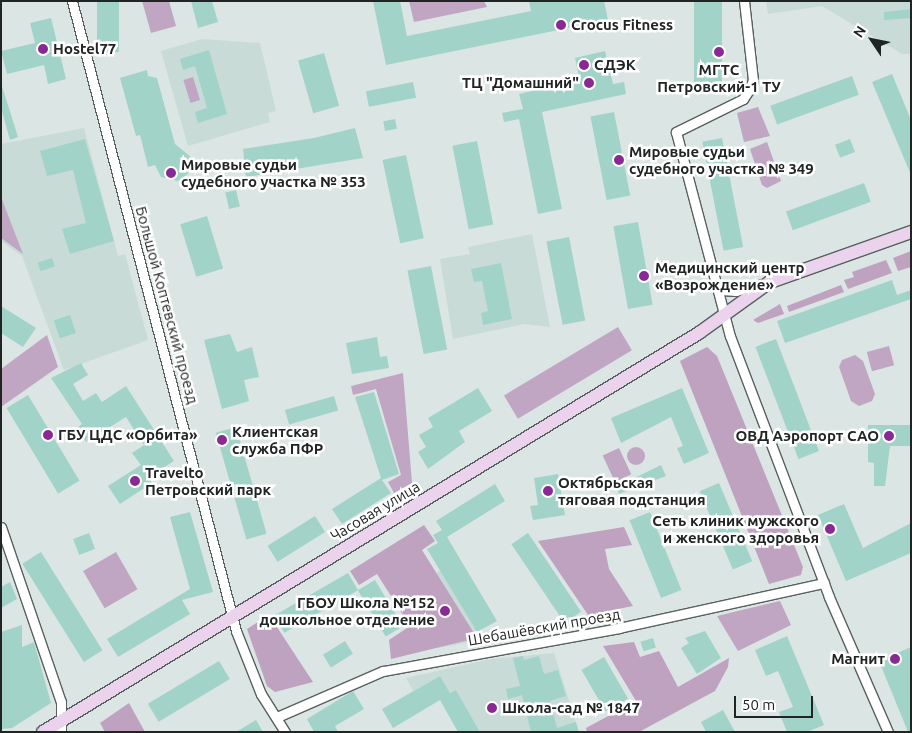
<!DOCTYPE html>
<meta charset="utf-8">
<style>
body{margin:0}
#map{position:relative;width:912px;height:733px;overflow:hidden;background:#dbe5e3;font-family:Ubuntu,sans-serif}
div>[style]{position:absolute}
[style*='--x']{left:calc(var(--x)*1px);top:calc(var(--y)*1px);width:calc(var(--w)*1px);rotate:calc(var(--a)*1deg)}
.built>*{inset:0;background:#c8dbd7}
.green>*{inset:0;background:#c0a6c2;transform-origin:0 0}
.round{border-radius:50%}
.forest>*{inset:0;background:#bea2c0}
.building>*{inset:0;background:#a2d3c8;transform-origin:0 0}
.roads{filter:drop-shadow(1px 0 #57605e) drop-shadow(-1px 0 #57605e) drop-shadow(0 1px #57605e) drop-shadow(0 -1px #57605e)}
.street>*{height:9px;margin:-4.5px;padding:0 4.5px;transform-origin:4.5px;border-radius:4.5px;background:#fff}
.secondary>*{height:12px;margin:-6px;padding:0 6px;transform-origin:6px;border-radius:6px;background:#ebd3ed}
.dots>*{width:14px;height:14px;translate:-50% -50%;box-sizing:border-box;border:2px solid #fff;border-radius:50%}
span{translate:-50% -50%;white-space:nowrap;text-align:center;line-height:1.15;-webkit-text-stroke:5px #fff;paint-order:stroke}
.poi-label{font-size:15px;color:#202423;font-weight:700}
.left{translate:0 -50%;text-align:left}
.right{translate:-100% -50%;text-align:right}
.street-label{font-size:15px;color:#202423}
.frame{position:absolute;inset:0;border:2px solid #202423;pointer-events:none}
.north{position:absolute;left:847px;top:15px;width:50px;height:50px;-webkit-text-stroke:4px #fff;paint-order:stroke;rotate:304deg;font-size:14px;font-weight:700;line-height:20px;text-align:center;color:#202423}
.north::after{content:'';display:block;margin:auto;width:18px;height:22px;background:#202423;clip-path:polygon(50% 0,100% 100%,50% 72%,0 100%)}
.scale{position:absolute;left:734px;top:696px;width:79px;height:22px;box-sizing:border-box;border:2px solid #202423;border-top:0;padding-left:6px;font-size:15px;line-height:18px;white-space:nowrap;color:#202423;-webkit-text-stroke:4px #fff;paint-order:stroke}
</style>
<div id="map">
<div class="built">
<i style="clip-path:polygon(766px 1px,911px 1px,911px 54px,902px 54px,822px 6px,768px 14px)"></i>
<i style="clip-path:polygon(202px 39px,260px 43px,276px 111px,268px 113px,270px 122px,188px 146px,161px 51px)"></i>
<i style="clip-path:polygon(84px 128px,118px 256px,125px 254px,148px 340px,64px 370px,22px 256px,1px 241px,1px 144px)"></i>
<i style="clip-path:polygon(532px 234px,550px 327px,524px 324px,453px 339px,440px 259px,470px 254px,468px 247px)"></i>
<i style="clip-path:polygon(440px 570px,477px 632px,482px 640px,437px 648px,420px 590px)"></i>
<i style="clip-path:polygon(554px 653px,579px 732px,480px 732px,456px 690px,450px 693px,440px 676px,413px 691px,406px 678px,491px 659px)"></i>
</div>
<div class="green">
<i style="clip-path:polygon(142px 1px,169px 1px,176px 26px,151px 33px)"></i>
<i style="clip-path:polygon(409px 1px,484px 1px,487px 7px,414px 22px)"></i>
<i style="left:193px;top:77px;width:24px;height:10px;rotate:73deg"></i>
<i style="clip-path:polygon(758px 107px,770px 136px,744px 142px,737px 113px)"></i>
<i style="clip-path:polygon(767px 142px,781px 181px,767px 188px,762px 185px,750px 149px)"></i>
<i style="clip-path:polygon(1px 197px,23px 254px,1px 238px)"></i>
<i style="left:618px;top:327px;width:27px;height:133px;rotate:59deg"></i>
<i style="clip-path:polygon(47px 335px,58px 367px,1px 407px,1px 369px)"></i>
<i style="left:889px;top:346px;width:20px;height:23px;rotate:75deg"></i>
<i style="clip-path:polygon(855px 355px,863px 361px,875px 394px,872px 401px,859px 406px,851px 401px,839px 367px,842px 360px)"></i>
<i style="clip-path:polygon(403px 373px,412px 483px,394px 493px,388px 482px,401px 475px,376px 389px,353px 395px,351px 386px)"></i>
<i class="round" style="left:627px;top:447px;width:18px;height:18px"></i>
<i style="left:619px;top:448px;width:29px;height:18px;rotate:65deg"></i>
<i style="left:116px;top:552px;width:43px;height:38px;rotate:60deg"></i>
<i style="clip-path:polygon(780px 601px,791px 625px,738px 651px,717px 616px)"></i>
</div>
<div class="forest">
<i style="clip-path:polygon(911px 251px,911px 267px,898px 271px,893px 258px)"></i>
<i style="clip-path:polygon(886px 260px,892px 273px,848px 289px,844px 280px,854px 277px,852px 272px)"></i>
<i style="clip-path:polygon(841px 285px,844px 292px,789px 312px,787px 306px)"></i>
<i style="clip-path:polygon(780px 304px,784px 314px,758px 323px,753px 320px)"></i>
<i style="clip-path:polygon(707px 347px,717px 356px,803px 567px,801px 575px,769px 584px,680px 361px)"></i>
<i style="clip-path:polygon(424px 525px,435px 541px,422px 550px,477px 638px,391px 659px,389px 640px,410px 626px,377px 574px,359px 585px,350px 571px)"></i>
<i style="clip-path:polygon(624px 527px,632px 545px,605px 549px,609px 569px,633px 606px,588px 615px,538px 541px)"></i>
<i style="clip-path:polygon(269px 615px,313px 682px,275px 692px,267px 686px,247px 629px)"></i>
<i style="clip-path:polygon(634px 642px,640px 657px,659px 651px,678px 687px,729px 658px,728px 667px,715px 691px,639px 732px,587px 732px,586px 728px,636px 701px,603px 646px)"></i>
<i style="clip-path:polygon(129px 703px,145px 732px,105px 732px,100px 723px)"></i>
</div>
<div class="building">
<i style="left:97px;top:1px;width:22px;height:51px"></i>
<i style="clip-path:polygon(191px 1px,212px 1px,218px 22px,198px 28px)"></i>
<i style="clip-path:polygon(373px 1px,400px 1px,407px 36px,531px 11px,529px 1px,604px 1px,608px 20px,386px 65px)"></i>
<i style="left:694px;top:1px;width:28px;height:89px"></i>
<i style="clip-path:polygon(911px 9px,911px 18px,884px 20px,884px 12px)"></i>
<i style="clip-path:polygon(51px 18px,66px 79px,48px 84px,44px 65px,7px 74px,1px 51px,35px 43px,30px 23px)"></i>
<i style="clip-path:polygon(209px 50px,227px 114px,198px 123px,195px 112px,207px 108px,195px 66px,183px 70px,180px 59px)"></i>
<i style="clip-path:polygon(605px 51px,613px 84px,624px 82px,626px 94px,542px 112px,562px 209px,538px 214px,519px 119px,504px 122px,502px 113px,523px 109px,519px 94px,580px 80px,575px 58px)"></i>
<i style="left:324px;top:53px;width:55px;height:27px;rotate:74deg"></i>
<i style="clip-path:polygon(147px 70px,148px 76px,157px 78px,175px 144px,191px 157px,188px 174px,178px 181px,161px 177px,155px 165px,148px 167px,140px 135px,136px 136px,120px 78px)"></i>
<i style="clip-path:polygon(892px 74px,911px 120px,911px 175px,872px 82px)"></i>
<i style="left:852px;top:76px;width:20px;height:87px;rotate:70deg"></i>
<i style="left:413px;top:82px;width:16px;height:48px;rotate:79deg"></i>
<i style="clip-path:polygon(1px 83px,18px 137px,10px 140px,1px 108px)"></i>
<i style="left:614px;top:112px;width:85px;height:24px;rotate:79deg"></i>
<i style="left:395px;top:119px;width:10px;height:12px;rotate:79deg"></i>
<i style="clip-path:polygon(355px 128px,363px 158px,246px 177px,243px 149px,314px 138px)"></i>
<i style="left:722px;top:138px;width:111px;height:20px;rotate:79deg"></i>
<i style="clip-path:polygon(85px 139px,114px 241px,70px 254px,62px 229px,86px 223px,73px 170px,47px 176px,40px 151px)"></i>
<i style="left:850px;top:139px;width:14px;height:16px;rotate:69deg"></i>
<i style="left:477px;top:141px;width:85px;height:25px;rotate:79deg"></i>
<i style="left:406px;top:155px;width:85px;height:24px;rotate:78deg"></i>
<i style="left:864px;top:183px;width:20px;height:83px;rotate:70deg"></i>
<i style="left:236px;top:190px;width:17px;height:11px;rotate:77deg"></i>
<i style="left:207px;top:216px;width:55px;height:28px;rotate:73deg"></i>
<i style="left:638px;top:222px;width:84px;height:25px;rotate:80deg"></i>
<i style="left:569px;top:237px;width:85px;height:23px;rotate:79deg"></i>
<i style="left:52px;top:258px;width:9px;height:15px;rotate:72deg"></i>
<i style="clip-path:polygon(501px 263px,512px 319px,483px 325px,481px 313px,488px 311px,482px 281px,474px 282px,471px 269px)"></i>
<i style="left:431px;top:266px;width:85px;height:24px;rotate:79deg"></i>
<i style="clip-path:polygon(892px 280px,897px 295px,911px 290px,911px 299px,785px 343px,777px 321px)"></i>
<i style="clip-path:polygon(1px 306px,36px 328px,23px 347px,1px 333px)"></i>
<i style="left:70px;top:315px;width:19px;height:17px;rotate:72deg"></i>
<i style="clip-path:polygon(230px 334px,237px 352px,252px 347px,259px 377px,244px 380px,249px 401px,222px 409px,204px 340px)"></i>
<i style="clip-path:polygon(377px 337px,380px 357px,387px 356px,389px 368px,352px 374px,346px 343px)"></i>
<i style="left:776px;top:339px;width:120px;height:22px;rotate:69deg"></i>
<i style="clip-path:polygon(81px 363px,88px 375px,73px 384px,83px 401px,96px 393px,102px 402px,126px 386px,174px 461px,148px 477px,152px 483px,120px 504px,108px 486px,141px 465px,132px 453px,144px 445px,126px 417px,86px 442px,77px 428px,82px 424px,51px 378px)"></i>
<i style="clip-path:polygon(478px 388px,492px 411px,459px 431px,465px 442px,428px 469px,418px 452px,426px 447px,419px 435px,433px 427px,428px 418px)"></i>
<i style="clip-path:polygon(682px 388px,709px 453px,684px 464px,677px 448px,683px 446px,671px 417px,621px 443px,611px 418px)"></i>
<i style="clip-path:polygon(374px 392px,399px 474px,382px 480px,391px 493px,342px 524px,332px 509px,381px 478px,355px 397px)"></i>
<i style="left:28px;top:395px;width:100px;height:25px;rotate:59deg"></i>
<i style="left:334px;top:396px;width:15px;height:51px;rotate:74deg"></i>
<i style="clip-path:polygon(868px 425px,911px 425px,911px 446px,890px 446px,885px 486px,874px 486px,874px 463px,868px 462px)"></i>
<i style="left:236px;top:427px;width:111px;height:21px;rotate:74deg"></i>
<i style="clip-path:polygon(661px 465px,666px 476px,619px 494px,616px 487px)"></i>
<i style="clip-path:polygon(558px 474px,565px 515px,533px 520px,530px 506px,538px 505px,534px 478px)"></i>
<i style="left:719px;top:483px;width:85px;height:21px;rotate:67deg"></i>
<i style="clip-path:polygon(495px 484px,505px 501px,447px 537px,497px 621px,477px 632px,427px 549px,438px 543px,433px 535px,442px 530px,436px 521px)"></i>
<i style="clip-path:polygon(844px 504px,863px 548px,911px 523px,911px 553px,846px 581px,818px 515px)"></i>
<i style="clip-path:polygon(190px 512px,213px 592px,182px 600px,190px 614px,118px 657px,107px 639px,190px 589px,170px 517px)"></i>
<i style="left:650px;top:512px;width:84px;height:22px;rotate:68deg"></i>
<i style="left:315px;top:516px;width:19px;height:56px;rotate:58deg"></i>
<i style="left:89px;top:533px;width:17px;height:17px;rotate:69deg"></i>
<i style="left:528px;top:533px;width:95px;height:20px;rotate:56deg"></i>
<i style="left:41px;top:552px;width:116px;height:22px;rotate:58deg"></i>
<i style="left:348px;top:573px;width:20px;height:85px;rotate:60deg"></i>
<i style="left:375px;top:580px;width:54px;height:20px;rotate:59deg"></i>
<i style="clip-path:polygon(10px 582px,17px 599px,1px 608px,1px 587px)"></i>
<i style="clip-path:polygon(22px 625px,22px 647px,34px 642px,51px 703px,12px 728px,1px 729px,1px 632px)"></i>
<i style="clip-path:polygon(705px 631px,721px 658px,697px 674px,681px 648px,689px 643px,685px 638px)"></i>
<i style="clip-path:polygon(787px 636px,824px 725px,807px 732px,787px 732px,779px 712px,793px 707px,778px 671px,766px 676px,755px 650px)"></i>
<i style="left:653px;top:638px;width:10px;height:13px;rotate:73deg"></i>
<i style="left:345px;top:641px;width:15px;height:26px;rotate:58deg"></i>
<i style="clip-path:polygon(911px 647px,911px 732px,908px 732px,879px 661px)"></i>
<i style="clip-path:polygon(523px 656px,524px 660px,539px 656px,544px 674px,558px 670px,566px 696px,550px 701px,557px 728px,576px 722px,579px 732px,531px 732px,522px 695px,508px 699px,506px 689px,520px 686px,513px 658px)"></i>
<i style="left:604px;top:657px;width:48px;height:26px;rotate:60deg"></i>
<i style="left:219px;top:661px;width:21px;height:83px;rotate:59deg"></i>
<i style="clip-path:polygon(440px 676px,450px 693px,456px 690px,480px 732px,458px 732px,440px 700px,393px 728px,382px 709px)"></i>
<i style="clip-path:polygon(353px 691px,364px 709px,335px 726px,338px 732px,314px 732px,307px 719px)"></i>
<i style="clip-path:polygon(723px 710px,735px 732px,706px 732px,701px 722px)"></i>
<i style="clip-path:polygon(256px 720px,263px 732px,236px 732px)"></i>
</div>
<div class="roads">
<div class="street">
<i style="--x:72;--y:1;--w:651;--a:75.41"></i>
<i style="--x:236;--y:631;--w:68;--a:68.4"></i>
<i style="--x:261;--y:694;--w:45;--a:57.7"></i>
<i style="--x:744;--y:1;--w:80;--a:83.5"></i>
<i style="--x:753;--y:80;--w:11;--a:112"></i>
<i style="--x:749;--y:90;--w:11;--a:124"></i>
<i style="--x:743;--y:99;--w:75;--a:153.8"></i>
<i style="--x:676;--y:132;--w:211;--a:75.2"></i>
<i style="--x:730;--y:336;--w:279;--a:69.2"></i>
<i style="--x:829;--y:597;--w:147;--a:66.4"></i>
<i style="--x:714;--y:283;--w:10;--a:45"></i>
<i style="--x:721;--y:290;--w:15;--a:4"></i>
<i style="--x:736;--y:291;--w:27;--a:-15"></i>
<i style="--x:1;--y:527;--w:185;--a:71.1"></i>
<i style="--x:61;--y:702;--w:30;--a:90"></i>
<i style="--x:277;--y:717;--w:116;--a:-23.5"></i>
<i style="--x:383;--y:671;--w:240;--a:-10.3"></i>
<i style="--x:619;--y:628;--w:210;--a:-12.4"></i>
</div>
<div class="secondary">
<i style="--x:43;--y:732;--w:768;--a:-31.31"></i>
<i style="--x:699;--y:333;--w:87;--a:-35.7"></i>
<i style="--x:770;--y:282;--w:150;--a:-19.5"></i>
</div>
</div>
<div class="dots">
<i style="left:561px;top:25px;background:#892a94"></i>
<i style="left:43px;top:49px;background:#892a94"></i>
<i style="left:719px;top:52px;background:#892a94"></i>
<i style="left:584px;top:65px;background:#892a94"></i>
<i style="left:589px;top:83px;background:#892a94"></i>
<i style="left:619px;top:160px;background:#892a94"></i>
<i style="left:171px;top:173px;background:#892a94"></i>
<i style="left:644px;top:276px;background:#892a94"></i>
<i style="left:48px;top:435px;background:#892a94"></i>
<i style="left:889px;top:436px;background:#892a94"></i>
<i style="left:222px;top:440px;background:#892a94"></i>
<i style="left:135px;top:481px;background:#892a94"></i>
<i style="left:548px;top:491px;background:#892a94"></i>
<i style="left:830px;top:529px;background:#892a94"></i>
<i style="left:445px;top:611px;background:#892a94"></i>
<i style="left:895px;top:659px;background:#892a94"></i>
<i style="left:492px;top:708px;background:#892a94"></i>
</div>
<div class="poi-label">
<span class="left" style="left:571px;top:25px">Crocus Fitness</span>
<span class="left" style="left:53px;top:49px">Hostel77</span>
<span class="left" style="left:594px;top:65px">СДЭК</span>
<span style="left:719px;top:78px">МГТС<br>Петровский-1 ТУ</span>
<span class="right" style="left:579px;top:83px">ТЦ "Домашний"</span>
<span class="left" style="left:629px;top:160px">Мировые судьи<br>судебного участка № 349</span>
<span class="left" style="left:181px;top:173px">Мировые судьи<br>судебного участка № 353</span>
<span class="left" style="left:655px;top:276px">Медицинский центр<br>«Возрождение»</span>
<span class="left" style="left:232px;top:440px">Клиентская<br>служба ПФР</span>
<span class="left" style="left:58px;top:435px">ГБУ ЦДС «Орбита»</span>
<span class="right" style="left:879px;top:436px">ОВД Аэропорт САО</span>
<span class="left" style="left:145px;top:481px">Travelto<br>Петровский парк</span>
<span class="left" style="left:558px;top:491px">Октябрьская<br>тяговая подстанция</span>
<span class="right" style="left:819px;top:529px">Сеть клиник мужского<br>и женского здоровья</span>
<span class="right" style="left:435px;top:611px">ГБОУ Школа №152<br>дошкольное отделение</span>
<span class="right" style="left:885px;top:659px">Магнит</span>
<span class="left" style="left:502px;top:708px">Школа-сад № 1847</span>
</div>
<div class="street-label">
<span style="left:167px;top:305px;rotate:75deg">Большой Коптевский проезд</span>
<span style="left:375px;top:511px;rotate:-31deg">Часовая улица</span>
<span style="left:544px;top:627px;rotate:-10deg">Шебашёвский проезд</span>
</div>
<div class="frame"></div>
<div class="north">N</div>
<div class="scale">50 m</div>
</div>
